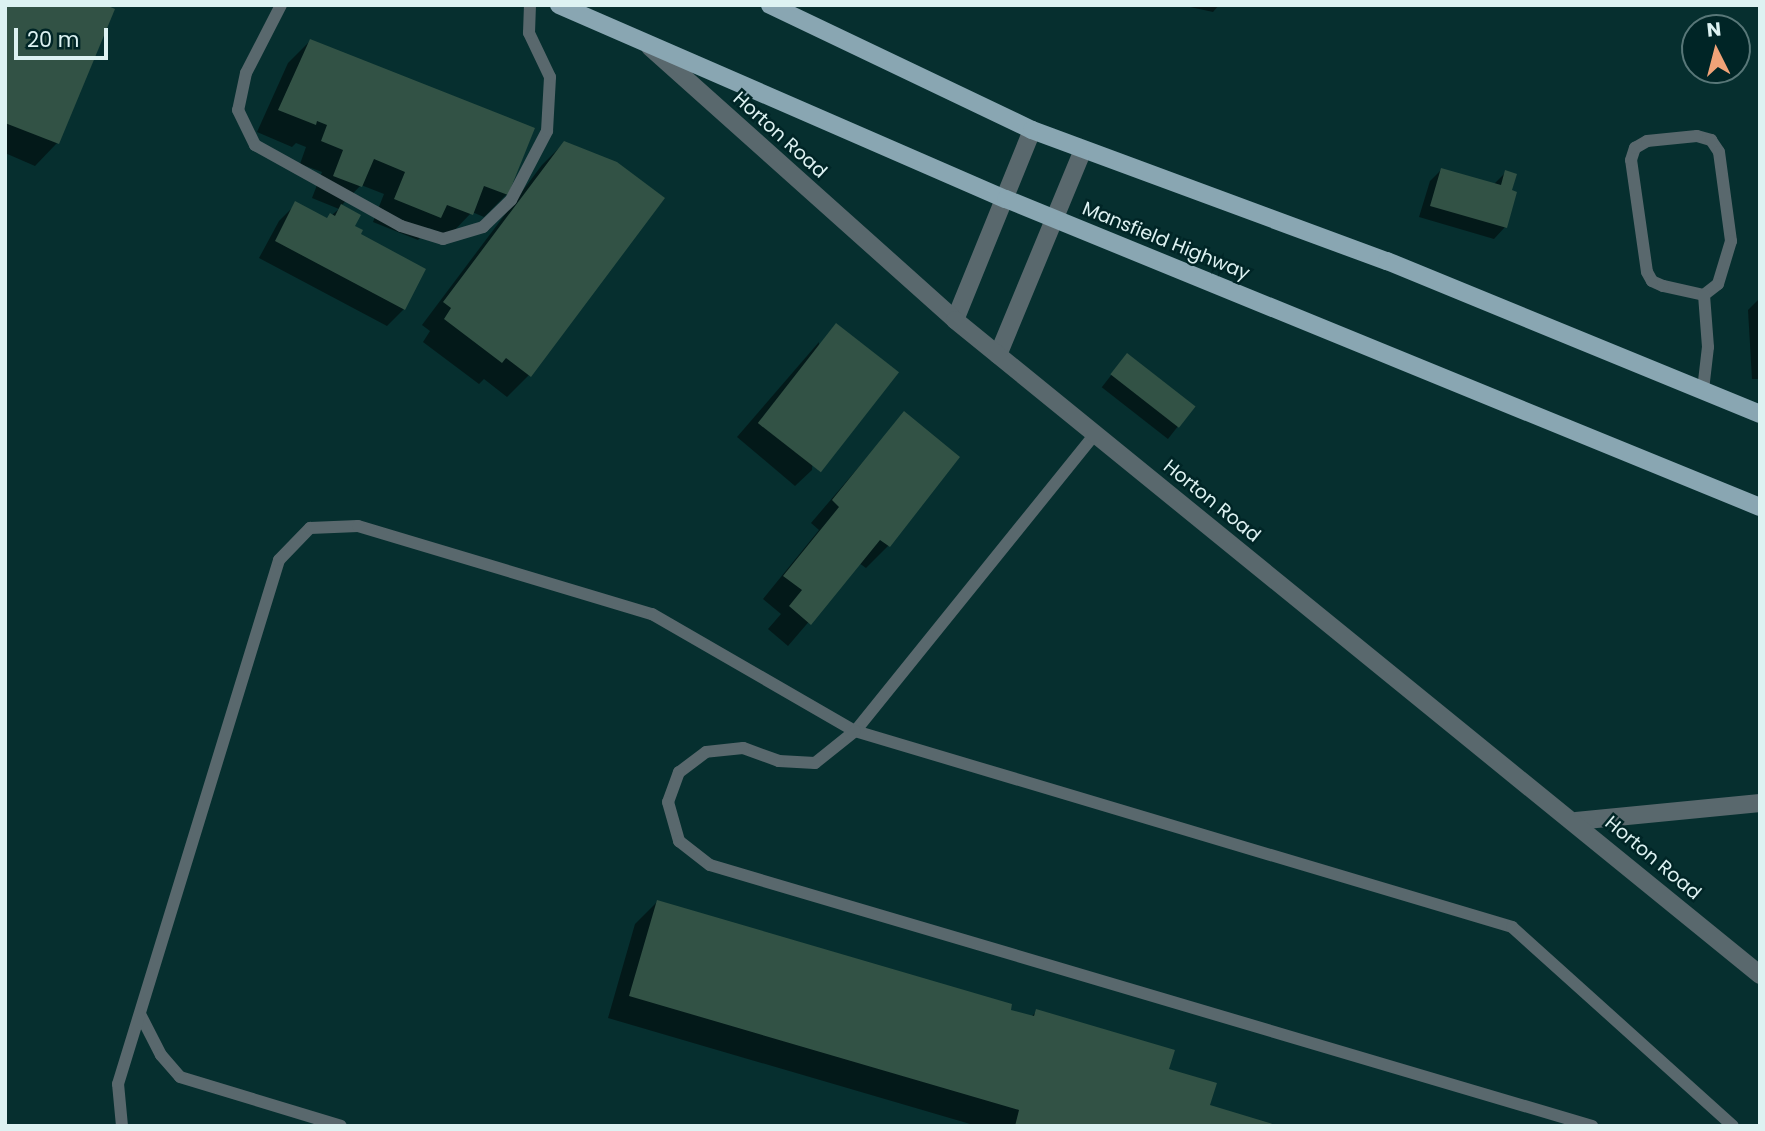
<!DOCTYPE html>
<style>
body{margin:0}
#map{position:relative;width:1765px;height:1131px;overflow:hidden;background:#062f2f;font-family:Poppins,sans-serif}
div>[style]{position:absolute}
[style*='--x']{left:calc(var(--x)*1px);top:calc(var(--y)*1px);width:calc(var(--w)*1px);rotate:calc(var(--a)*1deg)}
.shadow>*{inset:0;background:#0007;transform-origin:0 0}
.building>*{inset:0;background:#325245;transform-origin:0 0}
.service>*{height:12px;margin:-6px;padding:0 6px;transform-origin:6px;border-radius:6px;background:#59686d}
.minor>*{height:18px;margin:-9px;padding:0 9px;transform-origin:9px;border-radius:9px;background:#59686d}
.tertiary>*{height:18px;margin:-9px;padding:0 9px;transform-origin:9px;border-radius:9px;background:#59686d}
.primary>*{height:18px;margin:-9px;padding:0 9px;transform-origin:9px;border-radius:9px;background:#89a6b2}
span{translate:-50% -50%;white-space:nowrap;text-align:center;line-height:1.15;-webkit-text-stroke:5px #002526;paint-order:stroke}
.street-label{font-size:19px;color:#ddf2f2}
.frame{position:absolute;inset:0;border:7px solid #ddf2f2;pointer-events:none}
.north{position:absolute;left:1681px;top:14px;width:70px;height:70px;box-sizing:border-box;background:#002526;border:2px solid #587778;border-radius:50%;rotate:354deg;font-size:19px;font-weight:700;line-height:28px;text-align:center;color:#ddf2f2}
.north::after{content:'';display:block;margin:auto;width:24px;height:32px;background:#f0a378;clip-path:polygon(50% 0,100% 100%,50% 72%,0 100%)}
.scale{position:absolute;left:14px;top:28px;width:94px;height:32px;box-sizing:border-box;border:4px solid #ddf2f2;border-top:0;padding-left:9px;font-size:21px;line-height:24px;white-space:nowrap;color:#ddf2f2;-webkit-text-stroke:5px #002526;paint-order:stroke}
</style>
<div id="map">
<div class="shadow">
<i style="clip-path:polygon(5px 5px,113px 10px,57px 143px,35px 166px,5px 153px)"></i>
<i style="clip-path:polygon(1181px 5px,1219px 5px,1213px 12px)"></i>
<i style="clip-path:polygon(310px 41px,507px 194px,484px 217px,472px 212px,449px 236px,429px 228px,418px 240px,373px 222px,384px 194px,361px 185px,341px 206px,404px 309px,387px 326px,259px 258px,279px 221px,296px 204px,326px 220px,339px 209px,312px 198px,322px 172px,300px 164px,306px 147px,296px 143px,292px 147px,257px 132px,288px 63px)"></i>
<i style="clip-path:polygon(564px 143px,529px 375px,507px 397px,484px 379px,479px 384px,423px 342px,430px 331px,422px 325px,542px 165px)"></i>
<i style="clip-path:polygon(1441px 170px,1493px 185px,1506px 172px,1510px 192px,1505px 227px,1494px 239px,1419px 217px,1430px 181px)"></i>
<i style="clip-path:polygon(1760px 298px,1760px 379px,1752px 379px,1748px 310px)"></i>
<i style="clip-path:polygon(819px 342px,812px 470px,795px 486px,737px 437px)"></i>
<i style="left:1127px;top:355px;width:84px;height:41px;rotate:38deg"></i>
<i style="clip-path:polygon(904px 414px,958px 457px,888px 546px,866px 568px,859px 563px,788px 646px,768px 629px,781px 614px,763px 599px,819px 530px,811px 523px)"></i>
<i style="clip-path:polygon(657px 902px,1009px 1011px,1031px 1017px,1037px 1011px,1167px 1070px,1208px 1106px,1276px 1126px,977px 1126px,608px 1018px,635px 924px)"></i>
</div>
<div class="building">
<i style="clip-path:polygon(5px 5px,106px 5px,115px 9px,59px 144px,5px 123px)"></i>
<i style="clip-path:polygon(310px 39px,535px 128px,508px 195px,484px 186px,473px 215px,447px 205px,441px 218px,394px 199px,405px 172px,374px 159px,362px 187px,333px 176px,343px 150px,321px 141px,327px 125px,317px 121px,316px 125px,278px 110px)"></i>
<i style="clip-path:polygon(564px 141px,617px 162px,665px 198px,531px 377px,506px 358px,502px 363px,444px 319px,451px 308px,443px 302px)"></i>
<i style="clip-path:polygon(1441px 168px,1501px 185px,1505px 170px,1517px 174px,1512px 190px,1517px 192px,1507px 228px,1430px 206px)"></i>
<i style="clip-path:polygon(295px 201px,327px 218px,330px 213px,335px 216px,341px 204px,361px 215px,355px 226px,363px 230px,361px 234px,426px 269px,405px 310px,275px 241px)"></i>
<i style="left:836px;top:323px;width:80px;height:127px;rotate:38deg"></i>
<i style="left:1127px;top:353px;width:87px;height:27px;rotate:38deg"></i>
<i style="clip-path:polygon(904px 411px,960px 457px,890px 547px,880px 540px,811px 625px,789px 606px,802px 590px,783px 576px,839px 507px,832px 500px)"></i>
<i style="clip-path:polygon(657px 900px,1012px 1004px,1011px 1010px,1034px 1016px,1036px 1009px,1175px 1050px,1169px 1069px,1217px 1083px,1210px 1105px,1279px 1126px,1015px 1126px,1019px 1110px,629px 996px)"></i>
</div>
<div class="service">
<i style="--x:281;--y:5;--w:76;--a:117.2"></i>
<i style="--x:246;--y:73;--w:38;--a:102"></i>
<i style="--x:238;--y:110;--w:39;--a:64"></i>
<i style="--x:255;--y:145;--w:167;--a:29"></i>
<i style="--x:401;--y:226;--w:44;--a:17.2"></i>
<i style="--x:443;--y:239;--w:42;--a:-16.7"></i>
<i style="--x:483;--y:227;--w:39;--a:-44"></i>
<i style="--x:511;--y:200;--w:78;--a:-62.4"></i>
<i style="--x:547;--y:131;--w:54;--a:-86.8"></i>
<i style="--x:550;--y:77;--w:49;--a:-115.5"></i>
<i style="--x:529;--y:33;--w:28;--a:-88"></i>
<i style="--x:1697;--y:136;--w:15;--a:16"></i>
<i style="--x:1711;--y:140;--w:14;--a:56"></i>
<i style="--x:1719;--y:152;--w:90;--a:82.3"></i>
<i style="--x:1731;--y:241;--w:45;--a:106.8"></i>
<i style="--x:1718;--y:284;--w:18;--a:142"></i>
<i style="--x:1704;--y:295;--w:42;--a:-167.6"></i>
<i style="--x:1663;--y:286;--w:12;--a:-156"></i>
<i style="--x:1652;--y:281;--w:10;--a:-119"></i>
<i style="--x:1647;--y:272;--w:113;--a:-98.1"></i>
<i style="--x:1631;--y:160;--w:13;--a:-72"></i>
<i style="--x:1635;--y:148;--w:14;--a:-30"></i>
<i style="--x:1647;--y:141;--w:50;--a:-5.7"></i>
<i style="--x:1703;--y:390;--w:43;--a:-83.4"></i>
<i style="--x:1708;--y:347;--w:52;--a:-94.4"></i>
<i style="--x:1095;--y:434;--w:382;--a:128.9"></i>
<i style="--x:855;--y:731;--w:686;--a:16.61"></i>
<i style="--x:1512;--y:927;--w:297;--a:42"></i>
<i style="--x:140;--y:1014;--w:46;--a:62.9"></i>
<i style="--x:161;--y:1055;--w:29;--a:49"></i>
<i style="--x:180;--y:1077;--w:168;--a:16.9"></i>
<i style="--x:122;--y:1126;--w:42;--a:-95.4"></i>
<i style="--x:118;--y:1084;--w:548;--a:-72.92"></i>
<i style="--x:279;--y:560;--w:45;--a:-45.9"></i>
<i style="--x:310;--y:528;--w:48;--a:-2.4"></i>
<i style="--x:358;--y:526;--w:307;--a:16.7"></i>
<i style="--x:652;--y:614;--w:234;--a:30"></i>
<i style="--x:855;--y:731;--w:51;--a:141.3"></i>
<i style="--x:815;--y:763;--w:36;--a:-177"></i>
<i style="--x:779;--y:761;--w:38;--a:-160"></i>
<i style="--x:743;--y:748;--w:37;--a:174"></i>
<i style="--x:706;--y:752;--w:34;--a:143"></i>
<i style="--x:679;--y:772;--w:32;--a:110"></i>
<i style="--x:668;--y:802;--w:41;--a:74.2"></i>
<i style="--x:679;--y:841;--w:39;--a:38"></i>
<i style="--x:710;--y:865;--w:920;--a:16.48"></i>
</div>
<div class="minor">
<i style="--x:955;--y:320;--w:205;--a:-67.9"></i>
<i style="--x:998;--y:355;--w:222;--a:-67.5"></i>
<i style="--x:1576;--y:821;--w:185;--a:-5.6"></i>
</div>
<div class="tertiary">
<i style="--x:650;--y:47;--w:409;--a:41.8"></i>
<i style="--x:955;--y:320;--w:1038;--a:39.13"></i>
</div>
<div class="primary">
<i style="--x:559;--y:5;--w:487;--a:23.5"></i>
<i style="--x:1006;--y:199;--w:814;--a:22.22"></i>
<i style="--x:770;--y:5;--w:290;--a:25.5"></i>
<i style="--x:1032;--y:130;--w:378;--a:20.3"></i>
<i style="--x:1387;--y:261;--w:403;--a:22.3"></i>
</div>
<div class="street-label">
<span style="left:780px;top:135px;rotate:42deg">Horton Road</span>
<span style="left:1166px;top:241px;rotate:22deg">Mansfield Highway</span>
<span style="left:1212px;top:501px;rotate:39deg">Horton Road</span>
<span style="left:1653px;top:858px;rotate:40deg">Horton Road</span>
</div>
<div class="frame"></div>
<div class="north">N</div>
<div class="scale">20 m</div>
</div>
